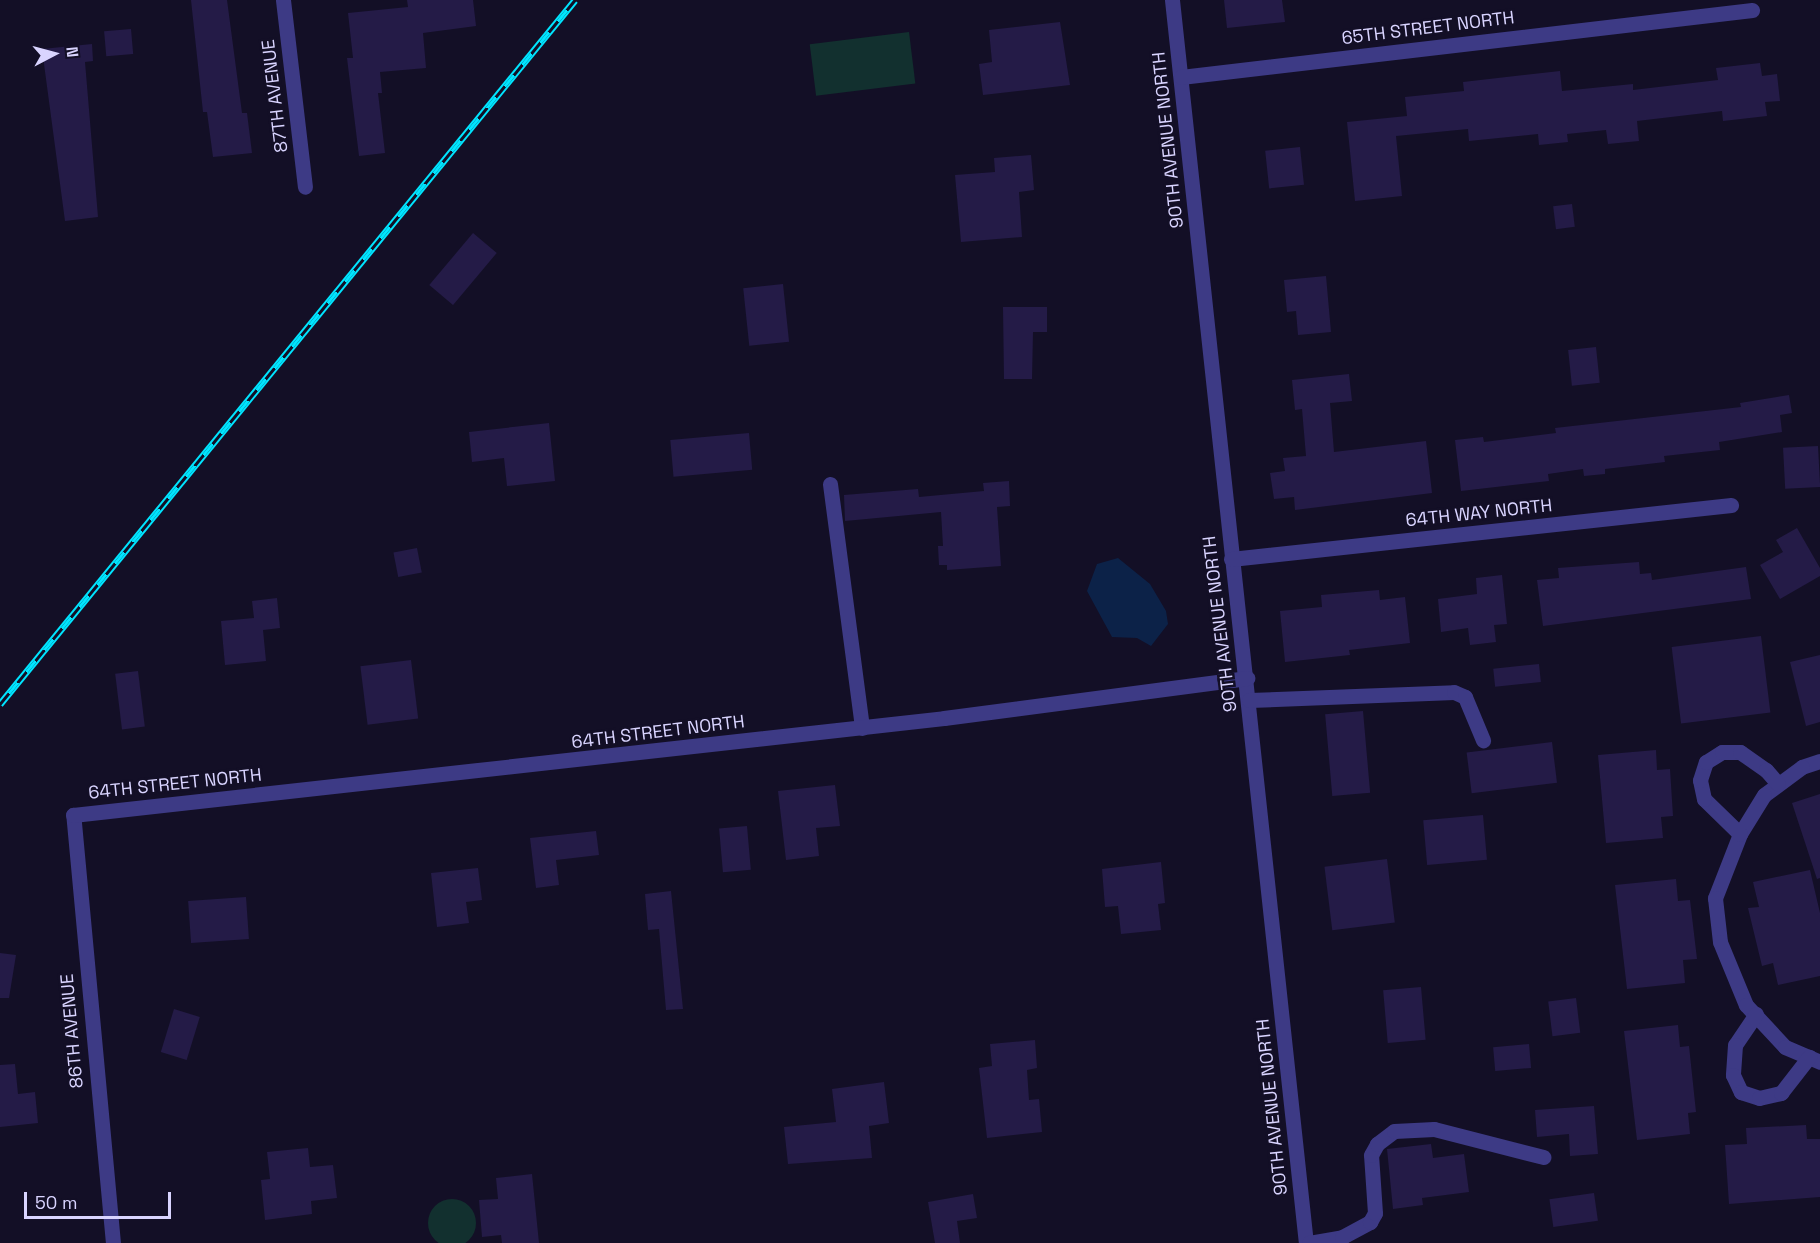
<!DOCTYPE html>
<style>
body{margin:0}
#map{position:relative;width:1820px;height:1243px;overflow:hidden;background:#130f26;font-family:"Space Grotesk",sans-serif}
div>[style]{position:absolute}
[style*='--x']{left:calc(var(--x)*1px);top:calc(var(--y)*1px);width:calc(var(--w)*1px);rotate:calc(var(--a)*1deg)}
.green>*{inset:0;background:#12302f;transform-origin:0 0}
.round{border-radius:50%}
.water>*{inset:0;background:#0c2248}
.building>*{inset:0;background:#241b47;transform-origin:0 0}
.minor>*{height:15px;margin:-7.5px;padding:0 7.5px;transform-origin:7.5px;border-radius:7.5px;background:#3d3a85}
.rail>*{height:7px;margin-top:-3.5px;transform-origin:0;background:repeating-linear-gradient(90deg,#130f26 0 14px,#00e5ff 0 28px);box-sizing:border-box;border-block:2px solid #00e5ff}
span{translate:-50% -50%;white-space:nowrap;text-align:center;line-height:1.15;-webkit-text-stroke:5px #130f26;paint-order:stroke}
.street-label{font-size:18px;color:#d9d4ff}
.north{position:absolute;left:24px;top:24px;width:60px;height:60px;-webkit-text-stroke:4px #130f26;paint-order:stroke;rotate:84deg;font-size:16px;font-weight:700;line-height:24px;text-align:center;color:#d9d4ff}
.north::after{content:'';display:block;margin:auto;width:21px;height:27px;background:#d9d4ff;clip-path:polygon(50% 0,100% 100%,50% 72%,0 100%)}
.scale{position:absolute;left:24px;top:1192px;width:147px;height:27px;box-sizing:border-box;border:3px solid #d9d4ff;border-top:0;padding-left:8px;font-size:18px;line-height:21px;white-space:nowrap;color:#d9d4ff;-webkit-text-stroke:4px #130f26;paint-order:stroke}
</style>
<div id="map">
<div class="green">
<i style="left:909px;top:32px;width:52px;height:100px;rotate:83deg"></i>
<i class="round" style="left:428px;top:1199px;width:48px;height:48px"></i>
</div>
<div class="water">
<i style="clip-path:polygon(1118px 558px,1150px 584px,1166px 611px,1168px 624px,1151px 646px,1137px 638px,1112px 637px,1087px 591px,1097px 564px)"></i>
</div>
<div class="building">
<i style="clip-path:polygon(191px 0,227px 0,242px 113px,247px 113px,252px 153px,213px 157px,207px 112px,203px 112px)"></i>
<i style="clip-path:polygon(407px 0,473px 0,476px 26px,423px 33px,426px 68px,380px 72px,382px 93px,378px 93px,385px 153px,359px 156px,347px 58px,353px 58px,348px 13px,408px 7px)"></i>
<i style="clip-path:polygon(1224px 0,1282px 0,1285px 22px,1227px 28px)"></i>
<i style="clip-path:polygon(1060px 22px,1070px 85px,983px 95px,979px 64px,992px 62px,989px 30px)"></i>
<i style="left:131px;top:29px;width:25px;height:27px;rotate:85deg"></i>
<i style="clip-path:polygon(92px 44px,93px 61px,85px 62px,98px 217px,65px 221px,42px 49px)"></i>
<i style="clip-path:polygon(1760px 63px,1762px 76px,1777px 74px,1780px 101px,1765px 102px,1767px 116px,1723px 121px,1722px 111px,1637px 121px,1639px 141px,1608px 144px,1606px 130px,1567px 134px,1568px 142px,1539px 145px,1538px 134px,1469px 141px,1468px 129px,1396px 136px,1402px 196px,1355px 201px,1347px 122px,1407px 116px,1405px 97px,1464px 91px,1463px 82px,1560px 71px,1562px 91px,1633px 84px,1633px 90px,1718px 80px,1716px 68px)"></i>
<i style="left:1300px;top:147px;width:38px;height:35px;rotate:84deg"></i>
<i style="clip-path:polygon(1031px 155px,1034px 190px,1019px 192px,1022px 237px,961px 242px,955px 175px,995px 172px,994px 158px)"></i>
<i style="left:1572px;top:204px;width:23px;height:19px;rotate:83deg"></i>
<i style="left:473px;top:233px;width:31px;height:68px;rotate:40deg"></i>
<i style="clip-path:polygon(1326px 276px,1331px 332px,1298px 335px,1296px 311px,1287px 312px,1284px 280px)"></i>
<i style="left:783px;top:284px;width:58px;height:40px;rotate:84deg"></i>
<i style="clip-path:polygon(1003px 307px,1047px 307px,1047px 332px,1033px 332px,1032px 379px,1004px 379px)"></i>
<i style="left:1596px;top:347px;width:36px;height:28px;rotate:84deg"></i>
<i style="clip-path:polygon(1349px 374px,1352px 401px,1330px 403px,1334px 452px,1426px 441px,1432px 493px,1295px 510px,1294px 497px,1274px 499px,1270px 473px,1285px 471px,1283px 458px,1306px 456px,1302px 409px,1295px 410px,1292px 380px)"></i>
<i style="clip-path:polygon(1789px 395px,1792px 413px,1780px 415px,1782px 432px,1719px 442px,1720px 450px,1664px 456px,1665px 462px,1605px 469px,1605px 474px,1584px 476px,1583px 469px,1548px 474px,1549px 481px,1461px 491px,1455px 440px,1483px 437px,1484px 442px,1556px 433px,1555px 428px,1741px 407px,1740px 403px)"></i>
<i style="clip-path:polygon(549px 423px,555px 481px,507px 486px,504px 458px,472px 462px,469px 432px)"></i>
<i style="left:749px;top:433px;width:37px;height:79px;rotate:85deg"></i>
<i style="left:1818px;top:446px;width:41px;height:35px;rotate:87deg"></i>
<i style="clip-path:polygon(1009px 481px,1010px 506px,997px 507px,1001px 566px,947px 570px,947px 565px,939px 565px,938px 546px,943px 546px,941px 512px,845px 521px,844px 495px,918px 489px,919px 497px,984px 491px,983px 483px)"></i>
<i style="clip-path:polygon(1797px 528px,1820px 568px,1820px 576px,1780px 599px,1760px 565px,1783px 552px,1776px 540px)"></i>
<i style="left:417px;top:548px;width:25px;height:24px;rotate:79deg"></i>
<i style="clip-path:polygon(1639px 562px,1640px 574px,1651px 573px,1652px 580px,1746px 567px,1751px 599px,1543px 626px,1537px 580px,1559px 578px,1558px 568px)"></i>
<i style="clip-path:polygon(1502px 575px,1507px 624px,1494px 625px,1496px 642px,1470px 645px,1468px 628px,1441px 632px,1438px 599px,1477px 594px,1476px 578px)"></i>
<i style="clip-path:polygon(1379px 590px,1380px 600px,1405px 597px,1410px 643px,1349px 650px,1350px 655px,1285px 662px,1280px 611px,1322px 607px,1321px 595px)"></i>
<i style="clip-path:polygon(277px 598px,280px 628px,263px 630px,266px 661px,225px 665px,221px 621px,254px 618px,252px 601px)"></i>
<i style="left:1761px;top:636px;width:77px;height:90px;rotate:83deg"></i>
<i style="clip-path:polygon(1820px 655px,1820px 722px,1806px 726px,1790px 662px)"></i>
<i style="left:411px;top:660px;width:59px;height:51px;rotate:83deg"></i>
<i style="left:1539px;top:664px;width:18px;height:46px;rotate:84deg"></i>
<i style="left:138px;top:671px;width:56px;height:23px;rotate:83deg"></i>
<i style="left:1363px;top:711px;width:82px;height:38px;rotate:85deg"></i>
<i style="left:1552px;top:742px;width:41px;height:86px;rotate:83deg"></i>
<i style="clip-path:polygon(1656px 750px,1657px 770px,1670px 769px,1673px 816px,1661px 817px,1663px 838px,1606px 843px,1598px 755px)"></i>
<i style="clip-path:polygon(835px 785px,840px 826px,816px 828px,819px 856px,786px 860px,778px 791px)"></i>
<i style="clip-path:polygon(1820px 794px,1820px 878px,1817px 879px,1792px 803px)"></i>
<i style="left:1483px;top:815px;width:45px;height:60px;rotate:85deg"></i>
<i style="left:747px;top:826px;width:44px;height:28px;rotate:85deg"></i>
<i style="clip-path:polygon(596px 831px,599px 855px,556px 860px,559px 885px,536px 888px,530px 838px)"></i>
<i style="left:1387px;top:859px;width:64px;height:63px;rotate:83deg"></i>
<i style="clip-path:polygon(1161px 862px,1165px 903px,1158px 904px,1161px 930px,1121px 934px,1118px 906px,1105px 907px,1102px 869px)"></i>
<i style="clip-path:polygon(478px 868px,482px 900px,466px 902px,469px 923px,437px 927px,431px 873px)"></i>
<i style="clip-path:polygon(1810px 870px,1820px 913px,1820px 976px,1778px 985px,1773px 963px,1762px 966px,1748px 908px,1759px 907px,1753px 882px)"></i>
<i style="clip-path:polygon(1676px 879px,1678px 901px,1690px 900px,1697px 959px,1683px 960px,1685px 983px,1627px 989px,1615px 885px)"></i>
<i style="clip-path:polygon(671px 891px,683px 1009px,666px 1010px,659px 929px,648px 930px,645px 894px)"></i>
<i style="left:246px;top:897px;width:42px;height:58px;rotate:86deg"></i>
<i style="clip-path:polygon(0 953px,16px 955px,9px 998px,0 998px)"></i>
<i style="left:1421px;top:987px;width:53px;height:38px;rotate:85deg"></i>
<i style="left:1576px;top:998px;width:35px;height:28px;rotate:83deg"></i>
<i style="left:174px;top:1009px;width:27px;height:45px;rotate:17deg"></i>
<i style="clip-path:polygon(1678px 1025px,1680px 1047px,1689px 1046px,1696px 1112px,1688px 1113px,1690px 1134px,1637px 1140px,1624px 1031px)"></i>
<i style="clip-path:polygon(1035px 1040px,1037px 1068px,1027px 1070px,1029px 1100px,1039px 1099px,1042px 1132px,987px 1138px,979px 1068px,992px 1066px,990px 1044px)"></i>
<i style="left:1529px;top:1044px;width:24px;height:36px;rotate:85deg"></i>
<i style="clip-path:polygon(15px 1064px,18px 1094px,35px 1092px,38px 1123px,0 1127px,0 1065px)"></i>
<i style="clip-path:polygon(884px 1082px,889px 1123px,869px 1126px,872px 1158px,788px 1164px,784px 1127px,836px 1122px,832px 1089px)"></i>
<i style="clip-path:polygon(1594px 1106px,1598px 1154px,1570px 1156px,1569px 1134px,1537px 1137px,1535px 1110px)"></i>
<i style="clip-path:polygon(1806px 1125px,1807px 1139px,1820px 1139px,1820px 1197px,1729px 1204px,1725px 1145px,1747px 1144px,1746px 1128px)"></i>
<i style="clip-path:polygon(1431px 1144px,1433px 1158px,1464px 1154px,1469px 1192px,1422px 1198px,1423px 1205px,1393px 1209px,1387px 1149px)"></i>
<i style="clip-path:polygon(308px 1148px,310px 1167px,333px 1165px,337px 1198px,311px 1201px,312px 1214px,265px 1220px,261px 1180px,270px 1179px,267px 1152px)"></i>
<i style="clip-path:polygon(532px 1174px,539px 1243px,502px 1243px,501px 1235px,482px 1237px,479px 1200px,498px 1199px,496px 1178px)"></i>
<i style="left:1594px;top:1193px;width:28px;height:45px;rotate:82deg"></i>
<i style="clip-path:polygon(973px 1194px,977px 1218px,957px 1221px,960px 1243px,935px 1243px,928px 1202px)"></i>
</div>
<div class="minor">
<i style="--x:283;--y:0;--w:188;--a:83.3"></i>
<i style="--x:1172;--y:0;--w:1250;--a:83.85"></i>
<i style="--x:1181;--y:77;--w:575;--a:-6.69"></i>
<i style="--x:830;--y:484;--w:246;--a:82.5"></i>
<i style="--x:1231;--y:559;--w:503;--a:-6.16"></i>
<i style="--x:1249;--y:700;--w:205;--a:-2.2"></i>
<i style="--x:1454;--y:692;--w:12;--a:24"></i>
<i style="--x:1465;--y:697;--w:47;--a:67.3"></i>
<i style="--x:1820;--y:761;--w:19;--a:162"></i>
<i style="--x:1802;--y:767;--w:47;--a:143.6"></i>
<i style="--x:1764;--y:795;--w:46;--a:121.6"></i>
<i style="--x:1740;--y:834;--w:69;--a:111.3"></i>
<i style="--x:1715;--y:898;--w:44;--a:83.5"></i>
<i style="--x:1720;--y:942;--w:68;--a:67.6"></i>
<i style="--x:1746;--y:1005;--w:57;--a:47.1"></i>
<i style="--x:1785;--y:1047;--w:38;--a:23"></i>
<i style="--x:1740;--y:834;--w:50;--a:-135.8"></i>
<i style="--x:1704;--y:799;--w:19;--a:-102"></i>
<i style="--x:1700;--y:780;--w:19;--a:-72"></i>
<i style="--x:1706;--y:762;--w:19;--a:-32"></i>
<i style="--x:1722;--y:752;--w:18;--a:0"></i>
<i style="--x:1740;--y:752;--w:32;--a:35"></i>
<i style="--x:1766;--y:770;--w:18;--a:49"></i>
<i style="--x:1756;--y:1014;--w:37;--a:124"></i>
<i style="--x:1735;--y:1045;--w:30;--a:94"></i>
<i style="--x:1733;--y:1075;--w:19;--a:65"></i>
<i style="--x:1741;--y:1092;--w:19;--a:18"></i>
<i style="--x:1759;--y:1098;--w:23;--a:-13"></i>
<i style="--x:1781;--y:1093;--w:46;--a:-52.1"></i>
<i style="--x:113;--y:1243;--w:430;--a:-95.3"></i>
<i style="--x:73;--y:815;--w:876;--a:-6.35"></i>
<i style="--x:944;--y:718;--w:306;--a:-7.5"></i>
<i style="--x:1309;--y:1243;--w:34;--a:-10"></i>
<i style="--x:1342;--y:1237;--w:32;--a:-28"></i>
<i style="--x:1370;--y:1222;--w:10;--a:-61"></i>
<i style="--x:1375;--y:1213;--w:58;--a:-93.9"></i>
<i style="--x:1371;--y:1155;--w:13;--a:-61"></i>
<i style="--x:1377;--y:1144;--w:21;--a:-37"></i>
<i style="--x:1394;--y:1131;--w:40;--a:-2.9"></i>
<i style="--x:1434;--y:1129;--w:113;--a:14.4"></i>
</div>
<div class="rail">
<i style="--x:0;--y:704;--w:909;--a:-50.76"></i>
</div>
<div class="street-label">
<span style="left:1428px;top:28px;rotate:-7deg">65TH STREET NORTH</span>
<span style="left:275px;top:96px;rotate:-97deg">87TH AVENUE</span>
<span style="left:1168px;top:140px;rotate:-96deg">90TH AVENUE NORTH</span>
<span style="left:1479px;top:513px;rotate:-6deg">64TH WAY NORTH</span>
<span style="left:1220px;top:624px;rotate:-97deg">90TH AVENUE NORTH</span>
<span style="left:658px;top:732px;rotate:-7deg">64TH STREET NORTH</span>
<span style="left:175px;top:784px;rotate:-6deg">64TH STREET NORTH</span>
<span style="left:72px;top:1031px;rotate:-95deg">86TH AVENUE</span>
<span style="left:1272px;top:1107px;rotate:-96deg">90TH AVENUE NORTH</span>
</div>
<div class="north">N</div>
<div class="scale">50 m</div>
</div>
